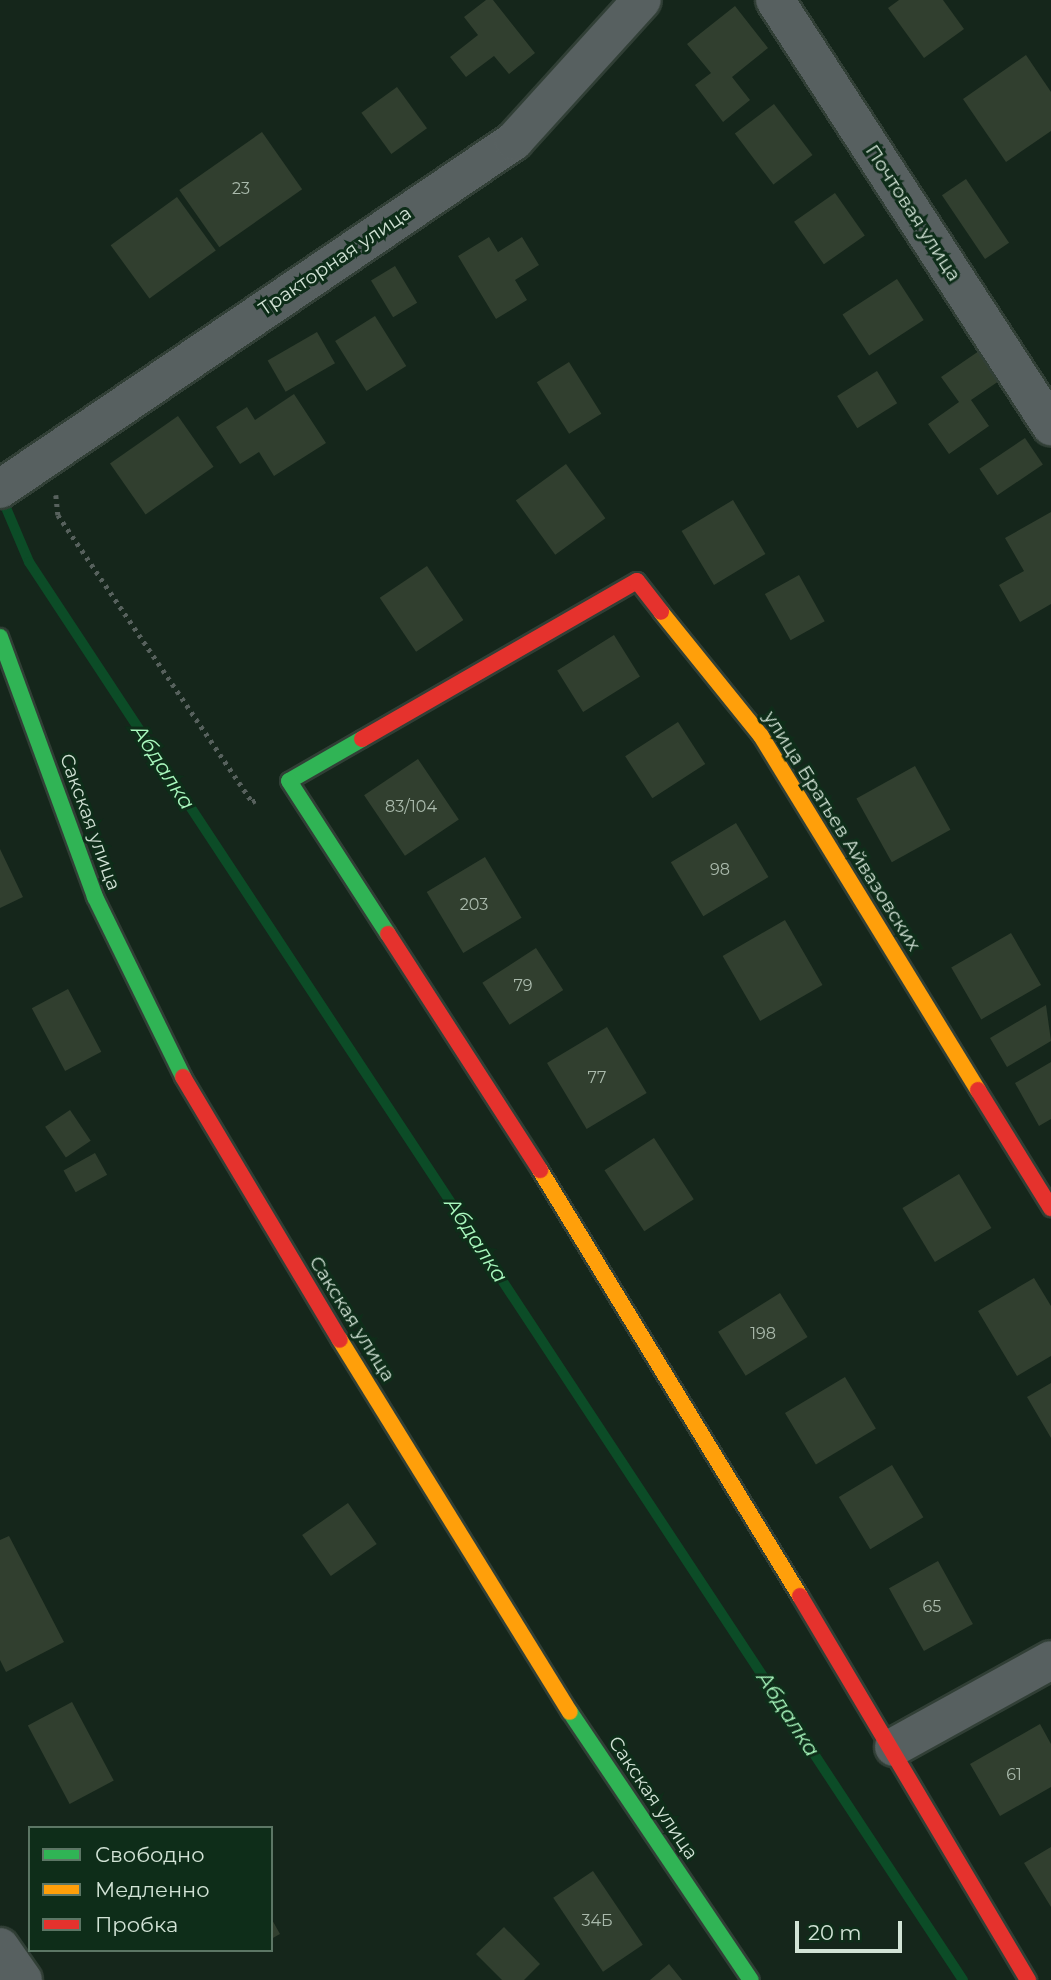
<!DOCTYPE html>
<meta charset="utf-8">
<style>
body{margin:0}
#map{position:relative;width:1051px;height:1980px;overflow:hidden;background:#15261b;font-family:Montserrat,sans-serif}
div>[style]{position:absolute}
[style*='--x']{left:calc(var(--x)*1px);top:calc(var(--y)*1px);width:calc(var(--w)*1px);rotate:calc(var(--a)*1deg)}
.stream>*{height:10px;margin:-5px;padding:0 5px;transform-origin:5px;border-radius:5px;background:#0c4c27}
.building>*{inset:0;background:#313f2f;transform-origin:0 0}
.path>*{height:4.5px;margin-top:-2.25px;transform-origin:0;background:repeating-linear-gradient(90deg,#57615d 0 3.5px,transparent 0 8.5px)}
.roads{filter:drop-shadow(2px 0 #313f36) drop-shadow(-2px 0 #313f36) drop-shadow(0 2px #313f36) drop-shadow(0 -2px #313f36)}
.street>*{height:38px;margin:-19px;padding:0 19px;transform-origin:19px;border-radius:19px;background:#576060}
.fast>*{height:16px;margin:-8px;padding:0 8px;transform-origin:8px;border-radius:8px;background:#30b455}
.slow>*{height:16px;margin:-8px;padding:0 8px;transform-origin:8px;border-radius:8px;background:#ff9f0a}
.jam>*{height:16px;margin:-8px;padding:0 8px;transform-origin:8px;border-radius:8px;background:#e5322d}
span{translate:-50% -50%;white-space:nowrap;text-align:center;line-height:1.15;-webkit-text-stroke:6px #0e2d19;paint-order:stroke}
.number-label{font-size:16px;color:#aabaac}
.number-label span{-webkit-text-stroke-width:0}
.street-label{font-size:19px;color:#d2e3d6}
.water-label{font-size:21px;color:#aaf9bf;font-style:italic}
.legend{position:absolute;left:28px;top:1826px;width:245px;height:126px;box-sizing:border-box;background:#0e2d19;border:2px solid #5c7665;margin:0;padding:9px 12px;list-style:none;font-size:21px;color:#d2e3d6}
.legend li{display:flex;align-items:center;gap:14px;height:35px}
.legend b{width:35px;border:2px solid #5c7665}
.scale{position:absolute;left:795px;top:1921px;width:107px;height:32px;box-sizing:border-box;border:4px solid #d2e3d6;border-top:0;padding-left:9px;font-size:21px;line-height:24px;white-space:nowrap;color:#d2e3d6;-webkit-text-stroke:5px #0e2d19;paint-order:stroke}
</style>
<div id="map">
<div class="stream">
<i style="--x:1;--y:496;--w:72;--a:67"></i>
<i style="--x:29;--y:562;--w:1698;--a:56.63"></i>
</div>
<div class="building">
<i style="clip-path:polygon(486px 0,493px 0,535px 53px,509px 74px,494px 56px,466px 77px,450px 57px,478px 35px,464px 17px)"></i>
<i style="clip-path:polygon(899px 0,943px 0,964px 29px,924px 58px,888px 8px)"></i>
<i style="clip-path:polygon(735px 6px,768px 48px,732px 77px,750px 100px,723px 122px,695px 85px,711px 73px,687px 44px)"></i>
<i style="clip-path:polygon(1026px 55px,1051px 92px,1051px 131px,1006px 162px,963px 99px)"></i>
<i style="left:397px;top:87px;width:51px;height:44px;rotate:54deg"></i>
<i style="left:774px;top:104px;width:64px;height:49px;rotate:53deg"></i>
<i style="left:262px;top:132px;width:70px;height:101px;rotate:55deg"></i>
<i style="left:966px;top:179px;width:77px;height:29px;rotate:56deg"></i>
<i style="left:835px;top:193px;width:52px;height:50px;rotate:55deg"></i>
<i style="left:177px;top:197px;width:66px;height:82px;rotate:54deg"></i>
<i style="clip-path:polygon(489px 237px,498px 252px,522px 237px,539px 265px,515px 280px,527px 300px,496px 319px,458px 256px)"></i>
<i style="left:395px;top:266px;width:43px;height:28px;rotate:59deg"></i>
<i style="left:897px;top:279px;width:49px;height:65px;rotate:57deg"></i>
<i style="left:375px;top:316px;width:59px;height:47px;rotate:58deg"></i>
<i style="left:317px;top:332px;width:36px;height:57px;rotate:60deg"></i>
<i style="clip-path:polygon(979px 351px,999px 381px,971px 400px,989px 426px,949px 454px,928px 424px,959px 402px,941px 377px)"></i>
<i style="left:569px;top:362px;width:61px;height:38px;rotate:58deg"></i>
<i style="left:877px;top:371px;width:38px;height:47px;rotate:58deg"></i>
<i style="clip-path:polygon(294px 394px,326px 443px,274px 476px,259px 452px,240px 464px,216px 427px,247px 407px,255px 420px)"></i>
<i style="left:178px;top:416px;width:62px;height:83px;rotate:55deg"></i>
<i style="left:1025px;top:438px;width:32px;height:55px;rotate:56deg"></i>
<i style="left:566px;top:464px;width:67px;height:62px;rotate:54deg"></i>
<i style="left:733px;top:500px;width:63px;height:60px;rotate:59deg"></i>
<i style="clip-path:polygon(1051px 512px,1051px 604px,1020px 622px,999px 585px,1024px 571px,1005px 538px)"></i>
<i style="left:427px;top:566px;width:65px;height:57px;rotate:56deg"></i>
<i style="left:799px;top:575px;width:53px;height:39px;rotate:61deg"></i>
<i style="left:614px;top:635px;width:49px;height:67px;rotate:58deg"></i>
<i style="left:678px;top:722px;width:50px;height:63px;rotate:57deg"></i>
<i style="left:418px;top:759px;width:73px;height:65px;rotate:56deg"></i>
<i style="left:915px;top:766px;width:73px;height:67px;rotate:61deg"></i>
<i style="left:736px;top:823px;width:63px;height:76px;rotate:59deg"></i>
<i style="clip-path:polygon(0 849px,23px 897px,0 908px)"></i>
<i style="left:485px;top:857px;width:71px;height:68px;rotate:59deg"></i>
<i style="left:785px;top:920px;width:75px;height:72px;rotate:60deg"></i>
<i style="left:1011px;top:933px;width:60px;height:69px;rotate:60deg"></i>
<i style="left:536px;top:948px;width:50px;height:64px;rotate:57deg"></i>
<i style="left:68px;top:989px;width:71px;height:41px;rotate:62deg"></i>
<i style="clip-path:polygon(1046px 1005px,1051px 1041px,1007px 1067px,990px 1038px)"></i>
<i style="left:607px;top:1027px;width:77px;height:70px;rotate:59deg"></i>
<i style="clip-path:polygon(1051px 1062px,1051px 1119px,1039px 1126px,1015px 1083px)"></i>
<i style="left:70px;top:1110px;width:37px;height:30px;rotate:56deg"></i>
<i style="left:654px;top:1138px;width:73px;height:59px;rotate:57deg"></i>
<i style="left:95px;top:1153px;width:25px;height:36px;rotate:61deg"></i>
<i style="left:959px;top:1174px;width:63px;height:66px;rotate:59deg"></i>
<i style="clip-path:polygon(1034px 1278px,1051px 1306px,1051px 1356px,1017px 1376px,978px 1311px)"></i>
<i style="left:780px;top:1293px;width:52px;height:73px;rotate:58deg"></i>
<i style="left:845px;top:1377px;width:60px;height:70px;rotate:59deg"></i>
<i style="clip-path:polygon(1051px 1383px,1051px 1438px,1027px 1397px)"></i>
<i style="left:892px;top:1465px;width:61px;height:62px;rotate:59deg"></i>
<i style="left:348px;top:1503px;width:50px;height:56px;rotate:55deg"></i>
<i style="clip-path:polygon(9px 1536px,64px 1642px,6px 1672px,0 1660px,0 1540px)"></i>
<i style="left:938px;top:1561px;width:72px;height:56px;rotate:61deg"></i>
<i style="left:72px;top:1702px;width:89px;height:50px;rotate:62deg"></i>
<i style="clip-path:polygon(1040px 1724px,1051px 1744px,1051px 1787px,1000px 1816px,970px 1764px)"></i>
<i style="clip-path:polygon(1051px 1847px,1051px 1907px,1024px 1863px)"></i>
<i style="left:593px;top:1871px;width:89px;height:48px;rotate:56deg"></i>
<i style="clip-path:polygon(271px 1918px,280px 1934px,271px 1939px)"></i>
<i style="clip-path:polygon(504px 1927px,540px 1964px,524px 1980px,502px 1980px,476px 1954px)"></i>
<i style="clip-path:polygon(669px 1964px,682px 1980px,650px 1980px)"></i>
</div>
<div class="path">
<i style="--x:56;--y:495;--w:20;--a:84"></i>
<i style="--x:58;--y:515;--w:346;--a:55.9"></i>
<i style="--x:252;--y:802;--w:7;--a:-27"></i>
</div>
<div class="roads">
<div class="street">
<i style="--x:775;--y:0;--w:508;--a:57.06"></i>
<i style="--x:0;--y:489;--w:621;--a:-34.1"></i>
<i style="--x:514;--y:141;--w:190;--a:-47.8"></i>
<i style="--x:894;--y:1747;--w:179;--a:-29"></i>
<i style="--x:0;--y:1947;--w:40;--a:55.1"></i>
</div>
<div class="fast">
<i style="--x:0;--y:637;--w:277;--a:69.9"></i>
<i style="--x:95;--y:897;--w:200;--a:63.9"></i>
<i style="--x:362;--y:739;--w:84;--a:150.1"></i>
<i style="--x:289;--y:781;--w:182;--a:57.1"></i>
<i style="--x:570;--y:1712;--w:323;--a:56"></i>
</div>
<div class="slow">
<i style="--x:661;--y:612;--w:159;--a:51.1"></i>
<i style="--x:761;--y:736;--w:415;--a:58.5"></i>
<i style="--x:540;--y:1170;--w:499;--a:58.6"></i>
<i style="--x:340;--y:1340;--w:437;--a:58.3"></i>
</div>
<div class="jam">
<i style="--x:362;--y:739;--w:317;--a:-29.9"></i>
<i style="--x:637;--y:581;--w:39;--a:52"></i>
<i style="--x:388;--y:934;--w:281;--a:57.2"></i>
<i style="--x:183;--y:1077;--w:306;--a:59.2"></i>
<i style="--x:978;--y:1090;--w:139;--a:58.3"></i>
<i style="--x:800;--y:1596;--w:447;--a:59.3"></i>
</div>
</div>
<div class="number-label">
<span style="left:241px;top:189px">23</span>
<span style="left:411px;top:807px">83/104</span>
<span style="left:720px;top:870px">98</span>
<span style="left:474px;top:905px">203</span>
<span style="left:523px;top:986px">79</span>
<span style="left:597px;top:1078px">77</span>
<span style="left:763px;top:1334px">198</span>
<span style="left:932px;top:1607px">65</span>
<span style="left:1014px;top:1775px">61</span>
<span style="left:597px;top:1921px">34Б</span>
</div>
<div class="street-label">
<span style="left:913px;top:213px;rotate:57deg">Почтовая улица</span>
<span style="left:335px;top:261px;rotate:-34deg">Тракторная улица</span>
<span style="left:90px;top:822px;rotate:70deg">Сакская улица</span>
<span style="left:842px;top:831px;rotate:58deg">улица Братьев Айвазовских</span>
<span style="left:352px;top:1319px;rotate:58deg">Сакская улица</span>
<span style="left:653px;top:1798px;rotate:56deg">Сакская улица</span>
</div>
<div class="water-label">
<span style="left:163px;top:767px;rotate:57deg">Абдалка</span>
<span style="left:476px;top:1240px;rotate:57deg">Абдалка</span>
<span style="left:788px;top:1714px;rotate:57deg">Абдалка</span>
</div>
<ul class="legend">
<li><b style="height:9px;background:#30b455"></b>Свободно</li>
<li><b style="height:9px;background:#ff9f0a"></b>Медленно</li>
<li><b style="height:9px;background:#e5322d"></b>Пробка</li>
</ul>
<div class="scale">20 m</div>
</div>
